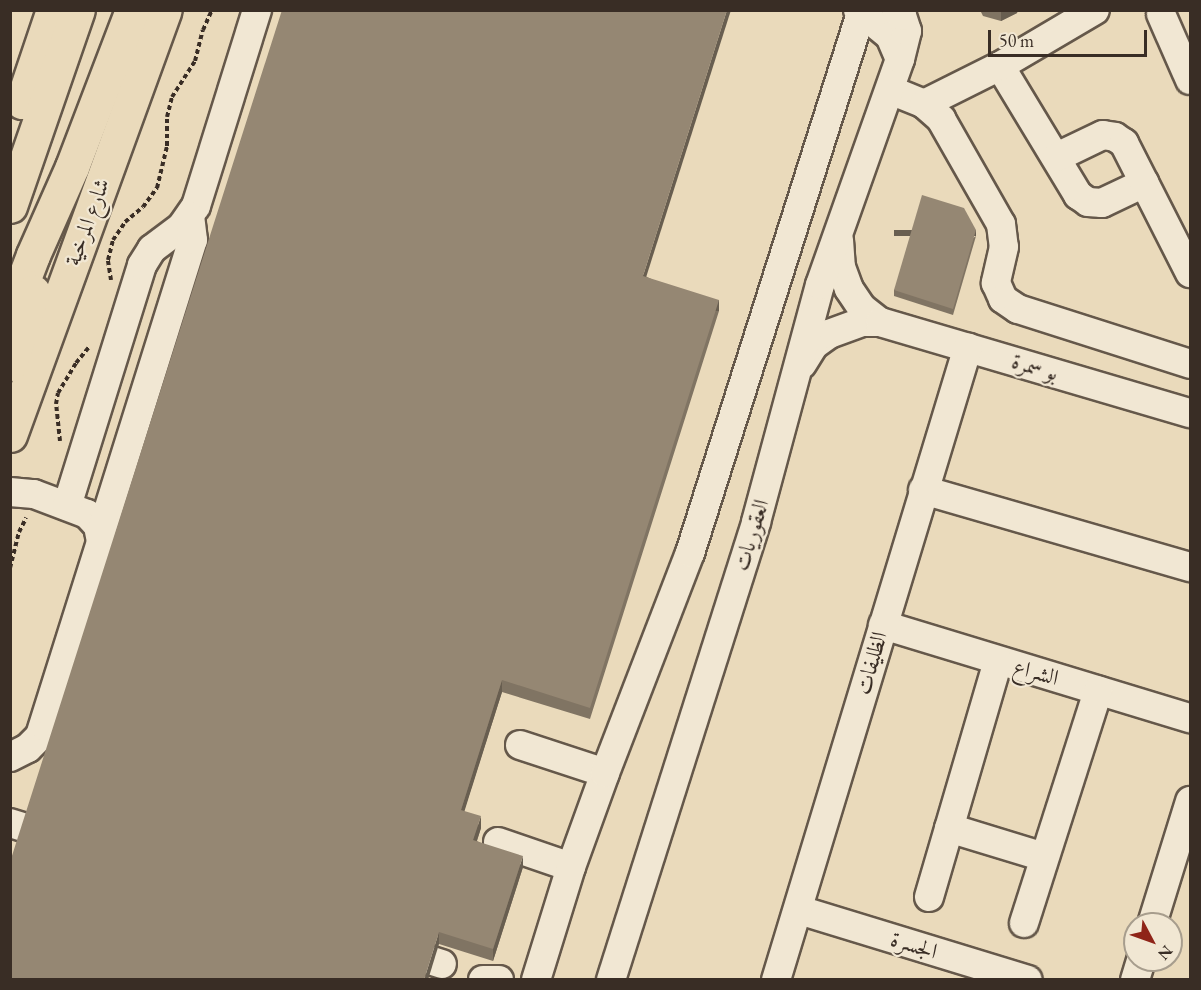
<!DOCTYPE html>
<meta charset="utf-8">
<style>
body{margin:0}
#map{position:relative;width:1201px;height:990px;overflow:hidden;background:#eadabb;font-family:"EB Garamond",Amiri,serif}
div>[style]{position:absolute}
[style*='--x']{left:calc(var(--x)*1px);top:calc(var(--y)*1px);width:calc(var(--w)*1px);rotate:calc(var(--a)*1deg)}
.path>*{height:4px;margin-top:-2px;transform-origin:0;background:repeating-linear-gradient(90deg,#392d25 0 4.5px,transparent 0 7.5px)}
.roads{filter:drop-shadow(2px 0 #65584a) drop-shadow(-2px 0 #65584a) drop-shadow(0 2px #65584a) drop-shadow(0 -2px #65584a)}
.minor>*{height:28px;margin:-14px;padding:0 14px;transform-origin:14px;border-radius:14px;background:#f1e7d3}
.major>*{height:33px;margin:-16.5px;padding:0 16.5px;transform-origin:16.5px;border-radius:16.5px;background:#eadabb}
.highway>*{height:33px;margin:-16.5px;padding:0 16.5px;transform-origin:16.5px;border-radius:16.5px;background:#eadabb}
.wall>*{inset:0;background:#807463}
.shaded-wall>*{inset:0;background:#685e50;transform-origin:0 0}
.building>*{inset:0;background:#958773}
span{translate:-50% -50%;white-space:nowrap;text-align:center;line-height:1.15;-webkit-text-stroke:4.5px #f1e7d3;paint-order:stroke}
.street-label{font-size:22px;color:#392d25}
.frame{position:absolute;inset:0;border:12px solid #392d25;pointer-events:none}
.north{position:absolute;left:1123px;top:912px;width:60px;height:60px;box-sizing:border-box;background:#f1e7d3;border:2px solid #a79d8d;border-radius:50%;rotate:131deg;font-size:16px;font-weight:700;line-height:24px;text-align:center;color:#392d25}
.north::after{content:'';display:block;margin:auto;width:21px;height:27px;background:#8f2418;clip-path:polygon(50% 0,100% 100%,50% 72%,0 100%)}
.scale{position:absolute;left:988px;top:30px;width:159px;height:27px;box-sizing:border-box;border:3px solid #392d25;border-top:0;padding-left:8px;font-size:18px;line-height:21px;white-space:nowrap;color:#392d25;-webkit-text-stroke:4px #f1e7d3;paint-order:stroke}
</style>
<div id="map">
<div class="path">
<i style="--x:111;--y:280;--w:20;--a:-99"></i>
<i style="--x:108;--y:260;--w:21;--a:-76"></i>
<i style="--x:113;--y:240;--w:22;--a:-56"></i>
<i style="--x:125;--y:222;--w:23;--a:-40"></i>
<i style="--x:143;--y:207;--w:24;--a:-54"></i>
<i style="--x:157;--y:188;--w:43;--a:-76.6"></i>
<i style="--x:167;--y:146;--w:29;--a:-90"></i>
<i style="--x:167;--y:117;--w:21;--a:-76"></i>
<i style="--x:172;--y:97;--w:43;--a:-57.4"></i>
<i style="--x:195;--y:61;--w:32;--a:-76"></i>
<i style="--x:203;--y:30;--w:22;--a:-66"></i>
<i style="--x:60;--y:441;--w:37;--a:-96"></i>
<i style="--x:56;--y:404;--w:11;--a:-80"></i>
<i style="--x:58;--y:393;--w:35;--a:-59"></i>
<i style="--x:76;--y:363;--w:22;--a:-51"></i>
<i style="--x:10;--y:568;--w:37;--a:-76"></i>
<i style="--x:19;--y:532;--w:16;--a:-63"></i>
</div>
<div class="roads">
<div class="minor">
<i style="--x:858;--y:10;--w:41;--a:39.1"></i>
<i style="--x:890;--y:36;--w:25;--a:67"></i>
<i style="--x:1161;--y:14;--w:72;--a:66.3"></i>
<i style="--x:1000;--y:66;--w:151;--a:58.8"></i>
<i style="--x:1078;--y:195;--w:12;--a:35"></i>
<i style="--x:1088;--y:202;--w:14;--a:4"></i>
<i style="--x:1102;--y:203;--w:47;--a:-25.5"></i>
<i style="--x:890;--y:90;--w:37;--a:22"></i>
<i style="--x:924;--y:104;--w:23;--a:41"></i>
<i style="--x:941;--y:119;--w:121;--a:60.3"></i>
<i style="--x:1001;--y:224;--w:23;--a:83"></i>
<i style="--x:1004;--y:247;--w:37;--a:103"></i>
<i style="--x:996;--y:283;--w:17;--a:66"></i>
<i style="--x:1003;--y:299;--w:18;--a:34"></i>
<i style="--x:1018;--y:309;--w:181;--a:17.7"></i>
<i style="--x:924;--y:104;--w:85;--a:-26.6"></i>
<i style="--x:1000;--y:66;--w:110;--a:-30.5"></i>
<i style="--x:1057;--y:157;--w:51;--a:-25.6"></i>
<i style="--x:1103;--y:135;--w:12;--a:9"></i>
<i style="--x:1115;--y:137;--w:11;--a:34"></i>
<i style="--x:1124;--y:143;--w:146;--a:63.1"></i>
<i style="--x:839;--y:240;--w:27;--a:86"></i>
<i style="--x:841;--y:267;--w:23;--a:70"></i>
<i style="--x:849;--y:289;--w:23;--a:56"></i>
<i style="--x:862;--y:308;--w:23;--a:38"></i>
<i style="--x:802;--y:364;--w:22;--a:-58"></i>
<i style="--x:814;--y:345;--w:19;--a:-36"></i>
<i style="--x:829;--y:334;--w:35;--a:-20"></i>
<i style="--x:862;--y:322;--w:18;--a:0"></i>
<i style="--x:880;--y:322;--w:323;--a:16.4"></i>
<i style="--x:923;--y:490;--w:278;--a:16.1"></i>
<i style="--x:10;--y:492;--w:24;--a:5"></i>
<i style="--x:34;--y:494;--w:57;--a:20.7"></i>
<i style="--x:87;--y:514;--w:16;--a:47"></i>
<i style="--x:98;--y:526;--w:16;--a:79"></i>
<i style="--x:101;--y:542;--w:203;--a:107.5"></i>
<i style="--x:40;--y:736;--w:17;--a:135"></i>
<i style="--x:28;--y:748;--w:20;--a:153"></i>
<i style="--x:67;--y:506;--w:252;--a:-72.7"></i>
<i style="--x:142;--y:265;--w:19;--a:-58"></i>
<i style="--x:152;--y:249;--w:38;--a:-37"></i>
<i style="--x:182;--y:226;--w:24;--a:-55"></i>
<i style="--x:196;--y:206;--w:205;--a:-72.7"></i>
<i style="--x:101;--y:533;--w:307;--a:-72.6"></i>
<i style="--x:193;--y:240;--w:24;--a:-97"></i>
<i style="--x:883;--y:625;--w:321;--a:16.9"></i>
<i style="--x:520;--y:745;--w:89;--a:18.2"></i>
<i style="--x:10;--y:823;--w:50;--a:17.4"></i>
<i style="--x:949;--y:828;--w:99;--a:17"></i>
<i style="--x:498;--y:842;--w:77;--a:18.9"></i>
<i style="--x:929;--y:897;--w:246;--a:-73.7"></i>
<i style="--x:799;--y:910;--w:239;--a:17"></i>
<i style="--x:1024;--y:923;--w:244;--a:-72.3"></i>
<i style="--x:1152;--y:924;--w:129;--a:-72.8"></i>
<i style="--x:398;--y:950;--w:46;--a:17.7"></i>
<i style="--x:483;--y:980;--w:16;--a:0"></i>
<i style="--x:536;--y:980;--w:118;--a:-72.8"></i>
<i style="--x:571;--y:867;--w:100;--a:-70.1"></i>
<i style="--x:605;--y:773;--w:236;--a:-68.9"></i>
<i style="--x:690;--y:553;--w:570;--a:-72.42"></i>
<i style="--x:611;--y:980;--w:480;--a:-72.4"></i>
<i style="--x:756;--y:522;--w:245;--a:-74.9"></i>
<i style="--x:820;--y:285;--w:240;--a:-70.5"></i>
<i style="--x:900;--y:59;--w:29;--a:-76"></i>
<i style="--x:907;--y:31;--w:16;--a:-108"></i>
<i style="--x:902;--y:16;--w:8;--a:-135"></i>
<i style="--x:776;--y:980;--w:661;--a:-73.13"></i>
<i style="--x:1135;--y:980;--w:21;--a:-73"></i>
</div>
<div class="major">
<i style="--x:10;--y:435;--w:452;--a:-70"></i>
</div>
<div class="highway">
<i style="--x:22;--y:102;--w:97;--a:-71.4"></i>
<i style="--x:10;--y:206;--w:207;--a:-70.9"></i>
<i style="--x:10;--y:315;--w:64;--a:-69"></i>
<i style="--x:33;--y:255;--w:96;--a:-66.1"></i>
<i style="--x:72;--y:167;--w:168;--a:-69.1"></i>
<i style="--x:10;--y:364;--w:76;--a:-72.3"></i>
</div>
</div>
<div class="wall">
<i style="clip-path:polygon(282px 10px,647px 277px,719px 311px,590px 719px,502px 692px,464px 811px,481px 828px,477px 841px,523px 867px,493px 961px,439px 944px)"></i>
<i style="clip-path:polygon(980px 10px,1018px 10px,1017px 13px,1001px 21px,983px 16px)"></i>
<i style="clip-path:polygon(976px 236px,953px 315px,894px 296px,894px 290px)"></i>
</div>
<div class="shaded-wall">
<i style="clip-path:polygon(727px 10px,731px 10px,643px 287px,643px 276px)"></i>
<i style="clip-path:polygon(1001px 10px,1018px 10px,1017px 13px,1001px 21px)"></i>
<i style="left:976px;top:230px;width:6px;height:82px;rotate:90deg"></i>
<i style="left:719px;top:300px;width:11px;height:428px;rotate:90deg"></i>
<i style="clip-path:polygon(502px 680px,502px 692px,461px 822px,461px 810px)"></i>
<i style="clip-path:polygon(481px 816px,481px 828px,473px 852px,473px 840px)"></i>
<i style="clip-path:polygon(523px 856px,523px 867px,493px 961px,493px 949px)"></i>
<i style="clip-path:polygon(439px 932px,439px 944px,428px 980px,424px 980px)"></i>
</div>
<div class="building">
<i style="clip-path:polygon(282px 10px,727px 10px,643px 276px,719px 300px,590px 708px,502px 680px,461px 810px,481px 816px,473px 840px,523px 856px,493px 949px,439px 932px,424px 980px,10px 980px,10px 862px)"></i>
<i style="clip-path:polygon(922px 195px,964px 208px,976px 230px,953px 309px,894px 290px)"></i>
</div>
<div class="street-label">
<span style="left:87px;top:222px;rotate:-70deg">شارع المرخية</span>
<span style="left:1035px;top:367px;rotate:16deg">بو سمرة</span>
<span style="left:751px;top:535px;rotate:-73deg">العقوريات</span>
<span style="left:871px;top:663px;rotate:-74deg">الظليفات</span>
<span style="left:1036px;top:672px;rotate:16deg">الشراع</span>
<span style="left:914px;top:945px;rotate:17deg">الجسرة</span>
</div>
<div class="frame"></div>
<div class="north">N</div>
<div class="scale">50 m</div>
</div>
